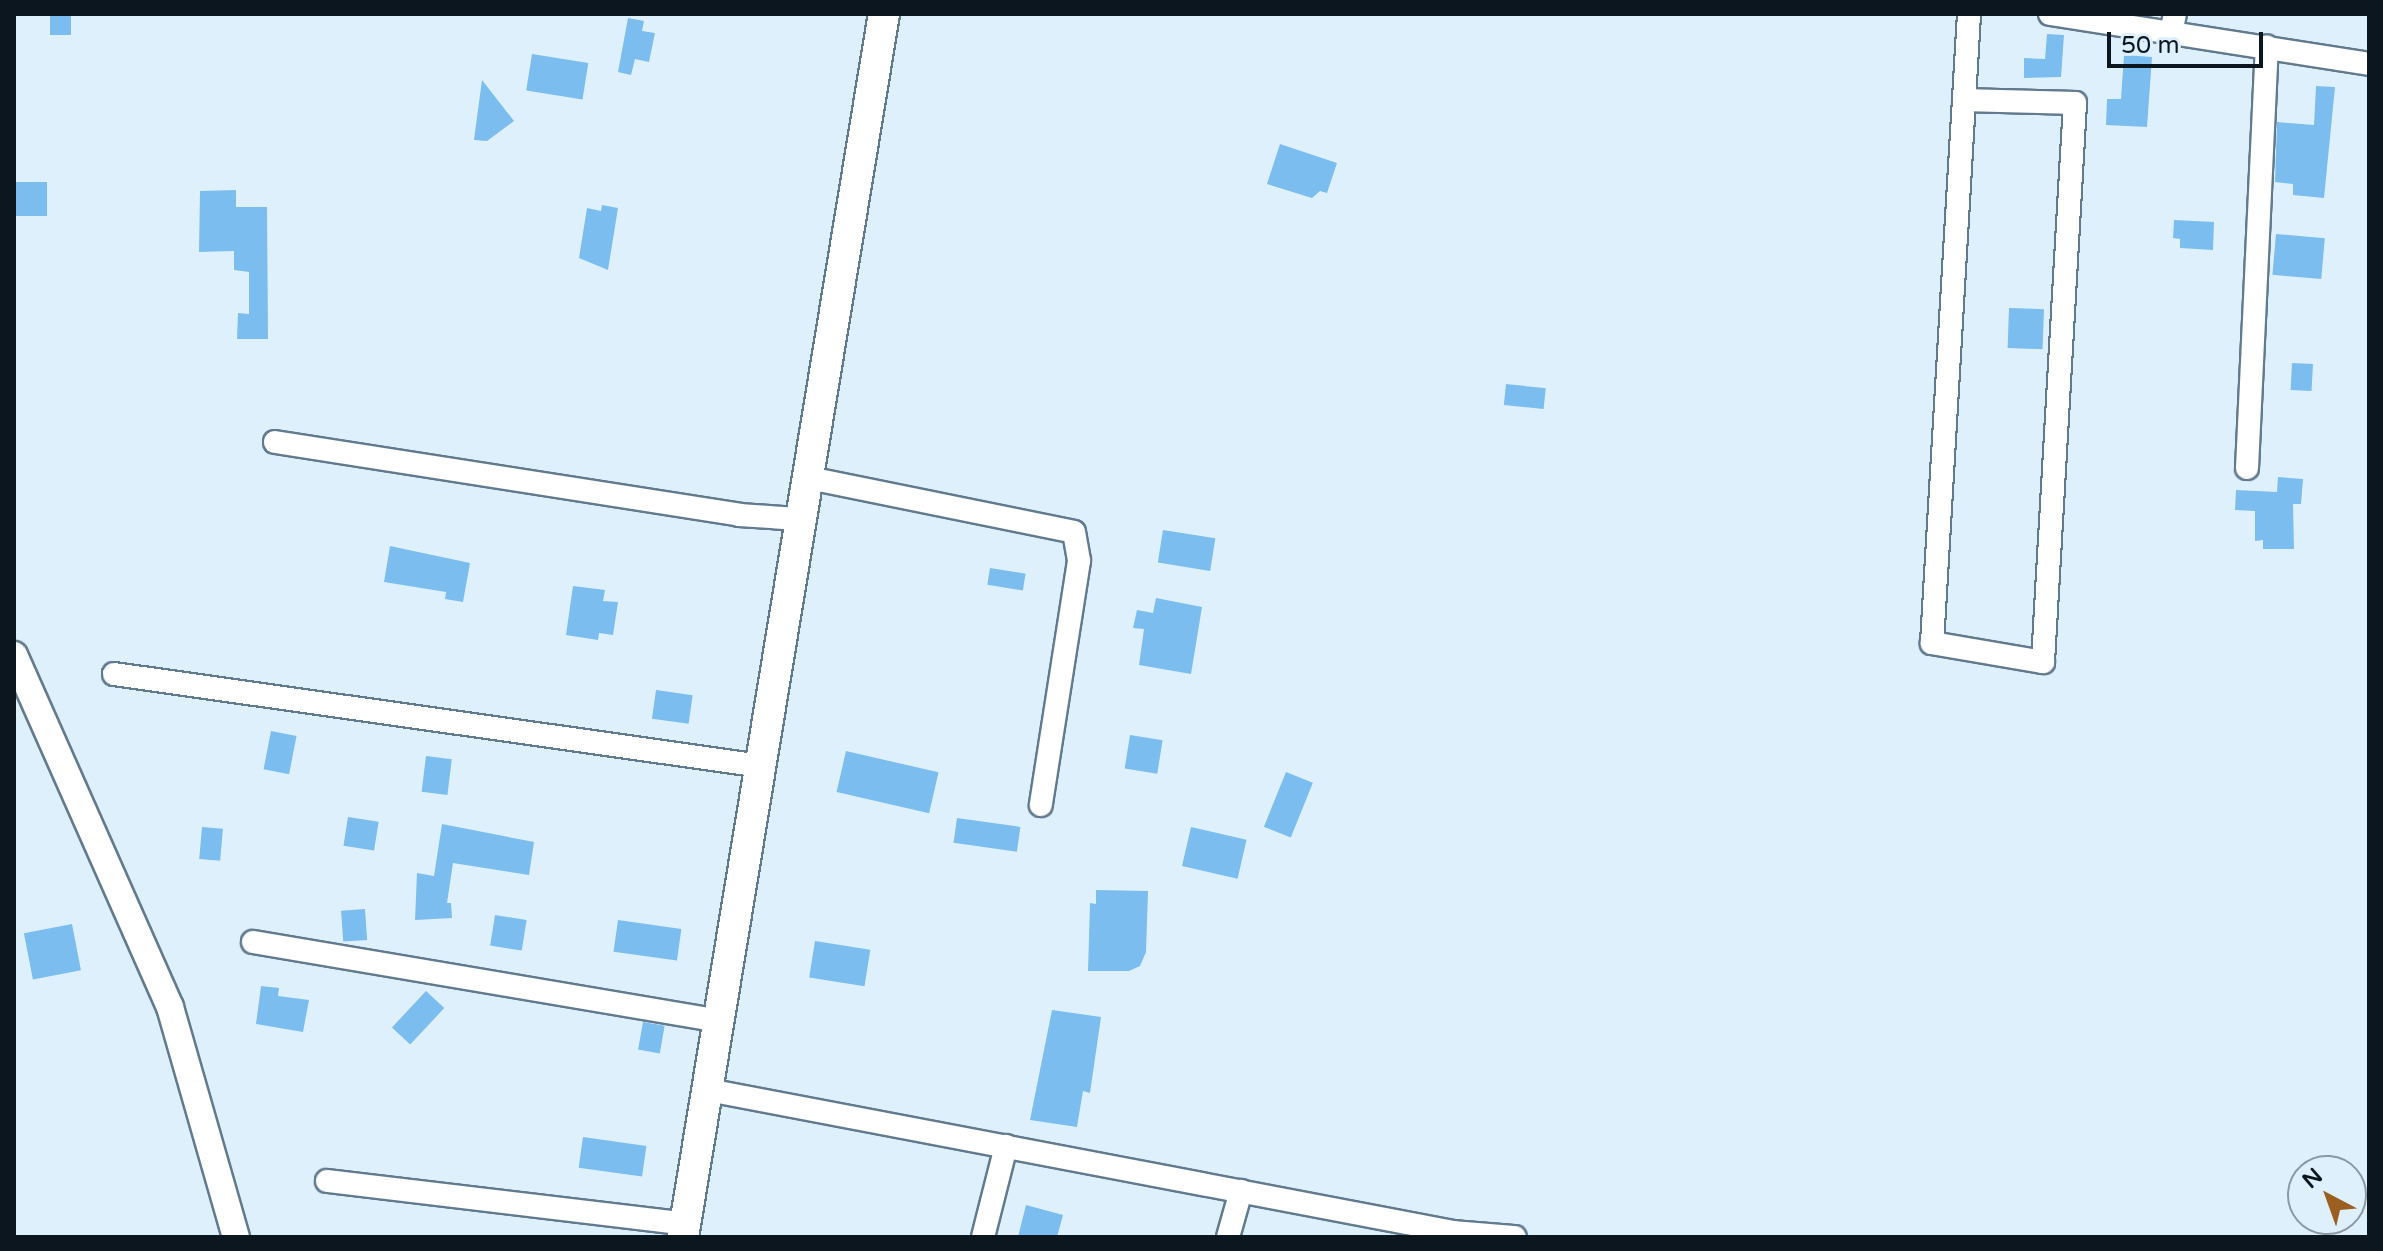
<!DOCTYPE html>
<style>
body{margin:0}
#map{position:relative;width:2383px;height:1251px;overflow:hidden;background:#dff0fd;font-family:"Varela Round",sans-serif}
div>[style]{position:absolute}
[style*='--x']{left:calc(var(--x)*1px);top:calc(var(--y)*1px);width:calc(var(--w)*1px);rotate:calc(var(--a)*1deg)}
.building>*{inset:0;background:#7bbdee;transform-origin:0 0}
.roads{filter:drop-shadow(2px 0 #617a8e) drop-shadow(-2px 0 #617a8e) drop-shadow(0 2px #617a8e) drop-shadow(0 -2px #617a8e)}
.minor>*{height:22px;margin:-11px;padding:0 11px;transform-origin:11px;border-radius:11px;background:#fff}
.tertiary>*{height:26px;margin:-13px;padding:0 13px;transform-origin:13px;border-radius:13px;background:#fff}
.secondary>*{height:30px;margin:-15px;padding:0 15px;transform-origin:15px;border-radius:15px;background:#fff}
span{translate:-50% -50%;white-space:nowrap;text-align:center;line-height:1.15;-webkit-text-stroke:8px #dff0fd;paint-order:stroke}
.frame{position:absolute;inset:0;border:16px solid #0c161e;pointer-events:none}
.north{position:absolute;left:2287px;top:1155px;width:80px;height:80px;box-sizing:border-box;background:#dff0fd;border:2px solid #8b99a4;border-radius:50%;rotate:319deg;font-size:22px;font-weight:700;line-height:32px;text-align:center;color:#0c161e}
.north::after{content:'';display:block;margin:auto;width:28px;height:36px;background:#9c5f22;clip-path:polygon(50% 0,100% 100%,50% 72%,0 100%)}
.scale{position:absolute;left:2107px;top:32px;width:156px;height:36px;box-sizing:border-box;border:4px solid #0c161e;border-top:0;padding-left:10px;font-size:24px;line-height:28px;white-space:nowrap;color:#0c161e;-webkit-text-stroke:6px #dff0fd;paint-order:stroke}
</style>
<div id="map">
<div class="building">
<i style="left:50px;top:14px;width:21px;height:21px"></i>
<i style="clip-path:polygon(628px 18px,644px 21px,642px 31px,655px 33px,649px 62px,635px 59px,631px 75px,618px 72px)"></i>
<i style="clip-path:polygon(2047px 34px,2064px 35px,2061px 77px,2024px 78px,2024px 58px,2045px 59px)"></i>
<i style="left:532px;top:54px;width:57px;height:37px;rotate:9deg"></i>
<i style="clip-path:polygon(2124px 55px,2152px 57px,2147px 127px,2106px 125px,2107px 99px,2121px 99px)"></i>
<i style="clip-path:polygon(482px 80px,514px 121px,487px 141px,474px 140px)"></i>
<i style="clip-path:polygon(2316px 86px,2335px 87px,2324px 198px,2293px 195px,2293px 184px,2275px 182px,2277px 122px,2314px 125px)"></i>
<i style="clip-path:polygon(1280px 144px,1337px 163px,1327px 193px,1320px 191px,1312px 198px,1267px 184px)"></i>
<i style="left:47px;top:182px;width:34px;height:33px;rotate:90deg"></i>
<i style="clip-path:polygon(236px 190px,236px 207px,267px 207px,268px 339px,237px 339px,238px 313px,249px 314px,249px 272px,234px 270px,234px 251px,199px 252px,200px 191px)"></i>
<i style="clip-path:polygon(602px 205px,618px 208px,608px 270px,579px 258px,587px 208px,601px 211px)"></i>
<i style="clip-path:polygon(2174px 220px,2214px 222px,2213px 250px,2180px 248px,2180px 239px,2173px 238px)"></i>
<i style="left:2276px;top:234px;width:49px;height:41px;rotate:5deg"></i>
<i style="left:2009px;top:308px;width:35px;height:40px;rotate:2deg"></i>
<i style="left:2292px;top:363px;width:21px;height:27px;rotate:3deg"></i>
<i style="left:1506px;top:384px;width:40px;height:21px;rotate:6deg"></i>
<i style="clip-path:polygon(2278px 477px,2303px 479px,2301px 504px,2293px 504px,2294px 549px,2263px 549px,2263px 540px,2255px 541px,2255px 511px,2235px 510px,2236px 490px,2277px 492px)"></i>
<i style="left:1163px;top:530px;width:53px;height:33px;rotate:9deg"></i>
<i style="clip-path:polygon(390px 546px,470px 563px,463px 602px,445px 599px,446px 592px,384px 582px)"></i>
<i style="left:990px;top:568px;width:36px;height:17px;rotate:9deg"></i>
<i style="clip-path:polygon(573px 586px,605px 590px,603px 601px,618px 602px,613px 635px,599px 633px,598px 640px,566px 635px)"></i>
<i style="clip-path:polygon(1156px 598px,1202px 607px,1191px 674px,1139px 665px,1144px 629px,1133px 628px,1137px 610px,1153px 613px)"></i>
<i style="left:656px;top:690px;width:37px;height:29px;rotate:8deg"></i>
<i style="left:271px;top:731px;width:26px;height:39px;rotate:11deg"></i>
<i style="left:1130px;top:735px;width:33px;height:34px;rotate:9deg"></i>
<i style="left:846px;top:751px;width:95px;height:42px;rotate:13deg"></i>
<i style="left:426px;top:756px;width:26px;height:36px;rotate:7deg"></i>
<i style="left:1286px;top:772px;width:29px;height:59px;rotate:22deg"></i>
<i style="left:348px;top:817px;width:31px;height:29px;rotate:9deg"></i>
<i style="left:957px;top:818px;width:64px;height:25px;rotate:8deg"></i>
<i style="clip-path:polygon(442px 824px,534px 842px,529px 875px,453px 863px,447px 903px,451px 903px,452px 918px,415px 920px,417px 873px,434px 876px)"></i>
<i style="left:202px;top:827px;width:21px;height:32px;rotate:5deg"></i>
<i style="left:1191px;top:827px;width:57px;height:40px;rotate:13deg"></i>
<i style="clip-path:polygon(1096px 890px,1148px 891px,1146px 952px,1140px 966px,1129px 971px,1088px 971px,1090px 903px,1096px 904px)"></i>
<i style="left:365px;top:909px;width:31px;height:24px;rotate:86deg"></i>
<i style="left:495px;top:915px;width:32px;height:31px;rotate:9deg"></i>
<i style="left:618px;top:920px;width:64px;height:32px;rotate:8deg"></i>
<i style="left:72px;top:924px;width:47px;height:49px;rotate:79deg"></i>
<i style="left:815px;top:941px;width:56px;height:37px;rotate:9deg"></i>
<i style="clip-path:polygon(261px 986px,279px 988px,278px 996px,309px 1000px,303px 1032px,256px 1024px)"></i>
<i style="left:426px;top:991px;width:25px;height:50px;rotate:43deg"></i>
<i style="clip-path:polygon(1052px 1010px,1101px 1017px,1090px 1093px,1083px 1091px,1077px 1127px,1030px 1120px)"></i>
<i style="left:643px;top:1022px;width:22px;height:28px;rotate:10deg"></i>
<i style="left:583px;top:1137px;width:64px;height:31px;rotate:8deg"></i>
<i style="clip-path:polygon(1026px 1205px,1063px 1215px,1057px 1237px,1018px 1237px)"></i>
</div>
<div class="roads">
<div class="minor">
<i style="--x:2050;--y:14;--w:323;--a:8.9"></i>
<i style="--x:2171;--y:34;--w:20;--a:-79"></i>
<i style="--x:1964;--y:100;--w:111;--a:1.5"></i>
<i style="--x:2075;--y:103;--w:560;--a:93.28"></i>
<i style="--x:2043;--y:662;--w:113;--a:-170.3"></i>
<i style="--x:1932;--y:643;--w:630;--a:-86.63"></i>
<i style="--x:275;--y:442;--w:470;--a:8.9"></i>
<i style="--x:739;--y:515;--w:60;--a:3.8"></i>
<i style="--x:2247;--y:468;--w:422;--a:-87.3"></i>
<i style="--x:809;--y:478;--w:270;--a:11.5"></i>
<i style="--x:1074;--y:532;--w:29;--a:80"></i>
<i style="--x:1079;--y:561;--w:247;--a:98.9"></i>
<i style="--x:114;--y:674;--w:654;--a:8.09"></i>
<i style="--x:253;--y:942;--w:474;--a:9.6"></i>
<i style="--x:708;--y:1090;--w:759;--a:10.78"></i>
<i style="--x:1454;--y:1232;--w:61;--a:4.7"></i>
<i style="--x:327;--y:1181;--w:361;--a:6.8"></i>
<i style="--x:983;--y:1237;--w:94;--a:-75.8"></i>
<i style="--x:1228;--y:1237;--w:48;--a:-74.2"></i>
</div>
<div class="tertiary">
<i style="--x:14;--y:655;--w:385;--a:66.1"></i>
<i style="--x:170;--y:1007;--w:239;--a:74"></i>
</div>
<div class="secondary">
<i style="--x:683;--y:1237;--w:1239;--a:-80.67"></i>
</div>
</div>
<div class="frame"></div>
<div class="north">N</div>
<div class="scale">50 m</div>
</div>
